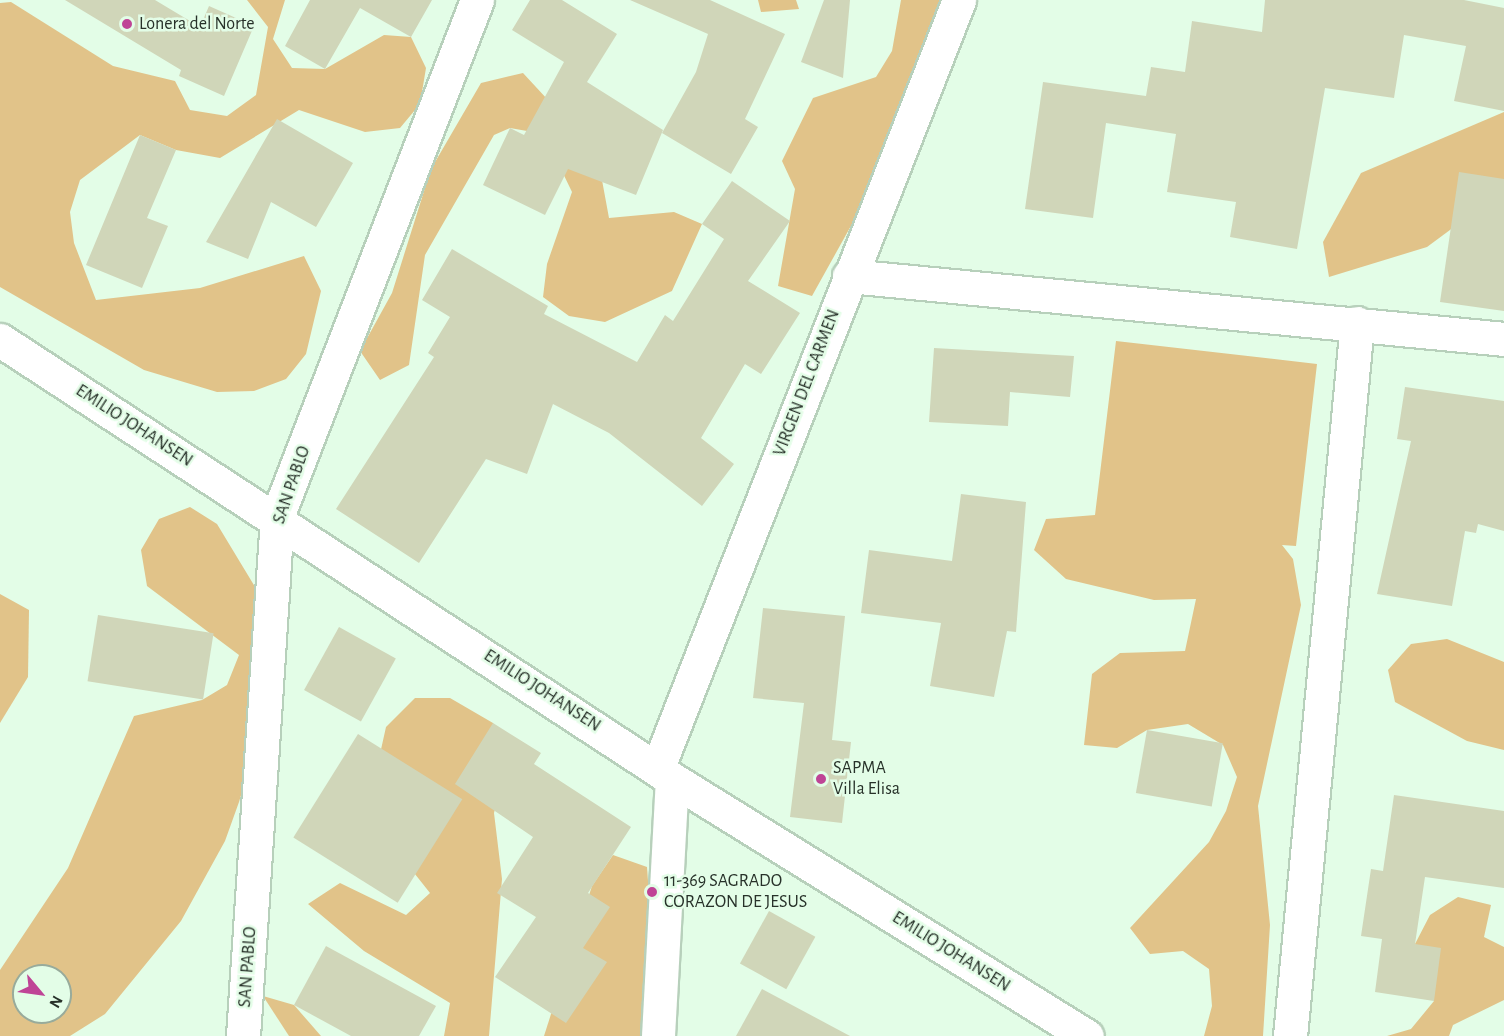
<!DOCTYPE html>
<style>
body{margin:0}
#map{position:relative;width:1504px;height:1036px;overflow:hidden;background:#e3fde7;font-family:"Alegreya Sans",sans-serif}
div>[style]{position:absolute}
[style*='--x']{left:calc(var(--x)*1px);top:calc(var(--y)*1px);width:calc(var(--w)*1px);rotate:calc(var(--a)*1deg)}
.green>*{inset:0;background:#e1c389}
.building>*{inset:0;background:#d0d6b9;transform-origin:0 0}
.roads{filter:drop-shadow(2px 0 #b7d0bb) drop-shadow(-2px 0 #b7d0bb) drop-shadow(0 2px #b7d0bb) drop-shadow(0 -2px #b7d0bb)}
.minor>*{height:33px;margin:-16.5px;padding:0 16.5px;transform-origin:16.5px;border-radius:16.5px;background:#fff}
.dots>*{width:16px;height:16px;translate:-50% -50%;box-sizing:border-box;border:3px solid #e3fde7;border-radius:50%}
span{translate:-50% -50%;white-space:nowrap;text-align:center;line-height:1.15;-webkit-text-stroke:5px #e3fde7;paint-order:stroke}
.poi-label{font-size:18px;color:#273129}
.left{translate:0 -50%;text-align:left}
.street-label{font-size:18px;color:#273129}
.north{position:absolute;left:12px;top:964px;width:60px;height:60px;box-sizing:border-box;background:#e3fde7;border:2px solid #98ab9b;border-radius:50%;rotate:119deg;font-size:16px;font-weight:700;line-height:24px;text-align:center;color:#273129}
.north::after{content:'';display:block;margin:auto;width:21px;height:27px;background:#bf4496;clip-path:polygon(50% 0,100% 100%,50% 72%,0 100%)}
</style>
<div id="map">
<div class="green">
<i style="clip-path:polygon(247px 0,285px 0,273px 39px,292px 68px,325px 69px,384px 35px,411px 37px,426px 68px,420px 104px,400px 128px,365px 132px,299px 110px,220px 158px,176px 150px,140px 135px,80px 180px,70px 212px,74px 243px,96px 300px,200px 288px,304px 256px,321px 291px,306px 354px,286px 379px,254px 391px,217px 392px,144px 370px,0 287px,0 3px,11px 2px,113px 66px,175px 81px,190px 110px,227px 116px,256px 95px,268px 27px)"></i>
<i style="clip-path:polygon(758px 0,796px 0,799px 9px,761px 12px)"></i>
<i style="clip-path:polygon(901px 0,959px 0,917px 107px,812px 296px,778px 286px,795px 189px,782px 161px,813px 98px,876px 77px,892px 51px)"></i>
<i style="clip-path:polygon(523px 73px,597px 153px,609px 218px,674px 212px,702px 224px,672px 291px,605px 322px,569px 316px,543px 297px,547px 264px,572px 192px,544px 134px,510px 128px,494px 135px,425px 255px,409px 365px,380px 380px,360px 351px,392px 293px,431px 169px,481px 83px)"></i>
<i style="clip-path:polygon(1504px 112px,1504px 190px,1427px 247px,1329px 277px,1323px 242px,1361px 173px)"></i>
<i style="clip-path:polygon(1116px 341px,1317px 364px,1296px 546px,1282px 545px,1293px 559px,1301px 605px,1258px 806px,1270px 925px,1263px 1036px,1204px 1036px,1212px 1006px,1209px 969px,1183px 951px,1150px 954px,1130px 928px,1209px 842px,1226px 811px,1237px 777px,1223px 745px,1188px 724px,1147px 730px,1117px 748px,1084px 745px,1092px 674px,1120px 653px,1185px 651px,1196px 599px,1154px 600px,1066px 579px,1034px 550px,1046px 519px,1095px 515px)"></i>
<i style="clip-path:polygon(evenodd,190px 507px,217px 524px,272px 615px,267px 709px,239px 802px,225px 841px,181px 921px,105px 1014px,70px 1036px,0 1036px,0 970px,68px 868px,134px 716px,202px 700px,227px 685px,239px 655px,147px 586px,141px 550px,159px 519px,190px 507px,24px 976px,60px 976px,60px 1012px,24px 1012px,24px 976px)"></i>
<i style="clip-path:polygon(0 594px,29px 610px,28px 677px,0 723px)"></i>
<i style="clip-path:polygon(1447px 639px,1504px 662px,1504px 750px,1467px 741px,1395px 702px,1388px 670px,1411px 644px)"></i>
<i style="clip-path:polygon(415px 698px,450px 698px,493px 723px,506px 764px,494px 813px,502px 879px,489px 1036px,444px 1036px,450px 1003px,364px 951px,308px 904px,340px 883px,406px 915px,430px 893px,388px 840px,370px 799px,386px 727px)"></i>
<i style="clip-path:polygon(613px 855px,647px 867px,659px 1036px,544px 1036px,592px 886px)"></i>
<i style="clip-path:polygon(1458px 897px,1491px 905px,1484px 937px,1504px 947px,1504px 1000px,1453px 1025px,1449px 1036px,1387px 1036px,1411px 1029px,1434px 1001px,1415px 944px,1430px 915px)"></i>
<i style="clip-path:polygon(263px 996px,294px 1005px,321px 1036px,289px 1036px)"></i>
</div>
<div class="building">
<i style="clip-path:polygon(65px 0,155px 0,200px 27px,209px 6px,254px 26px,224px 96px,179px 76px,181px 70px)"></i>
<i style="clip-path:polygon(310px 0,432px 0,411px 37px,360px 8px,325px 69px,285px 46px)"></i>
<i style="clip-path:polygon(530px 0,562px 0,617px 34px,587px 82px,663px 130px,636px 195px,568px 169px,545px 215px,483px 185px,510px 128px,524px 135px,564px 62px,512px 30px)"></i>
<i style="clip-path:polygon(630px 0,710px 0,785px 34px,745px 119px,758px 127px,731px 174px,662px 133px,696px 72px,708px 34px)"></i>
<i style="clip-path:polygon(824px 0,850px 0,843px 78px,801px 62px)"></i>
<i style="clip-path:polygon(1265px 0,1464px 0,1504px 8px,1504px 111px,1454px 101px,1466px 46px,1404px 35px,1394px 98px,1325px 88px,1297px 249px,1230px 237px,1236px 202px,1167px 192px,1176px 134px,1106px 123px,1093px 218px,1025px 209px,1043px 82px,1146px 96px,1151px 67px,1185px 72px,1192px 21px,1262px 32px)"></i>
<i style="clip-path:polygon(277px 119px,353px 163px,316px 227px,271px 202px,248px 259px,206px 242px)"></i>
<i style="clip-path:polygon(140px 135px,176px 150px,147px 218px,168px 226px,142px 288px,86px 265px)"></i>
<i style="clip-path:polygon(1459px 172px,1504px 179px,1504px 311px,1440px 302px)"></i>
<i style="clip-path:polygon(732px 181px,790px 221px,748px 281px,800px 313px,761px 374px,745px 364px,701px 438px,734px 464px,702px 506px,609px 433px,553px 404px,527px 474px,486px 459px,419px 563px,336px 509px,434px 357px,428px 353px,450px 317px,422px 300px,452px 249px,548px 306px,544px 314px,637px 362px,665px 315px,673px 321px,724px 239px,702px 224px)"></i>
<i style="clip-path:polygon(934px 348px,1074px 356px,1070px 397px,1010px 392px,1008px 426px,929px 422px)"></i>
<i style="clip-path:polygon(1405px 387px,1504px 401px,1504px 531px,1478px 524px,1476px 533px,1465px 531px,1452px 606px,1377px 594px,1411px 441px,1397px 439px)"></i>
<i style="clip-path:polygon(961px 494px,1026px 502px,1016px 632px,1007px 631px,994px 697px,930px 686px,941px 623px,861px 613px,869px 550px,952px 561px)"></i>
<i style="clip-path:polygon(763px 608px,845px 616px,832px 740px,851px 742px,842px 823px,790px 817px,804px 703px,753px 698px)"></i>
<i style="left:98px;top:615px;width:117px;height:67px;rotate:9deg"></i>
<i style="left:339px;top:627px;width:65px;height:72px;rotate:29deg"></i>
<i style="clip-path:polygon(493px 723px,541px 753px,534px 764px,631px 827px,588px 893px,610px 907px,583px 948px,607px 962px,566px 1023px,495px 977px,536px 917px,497px 893px,533px 837px,455px 784px)"></i>
<i style="left:1147px;top:730px;width:77px;height:64px;rotate:10deg"></i>
<i style="left:358px;top:734px;width:123px;height:122px;rotate:32deg"></i>
<i style="clip-path:polygon(1394px 795px,1504px 811px,1504px 888px,1425px 877px,1415px 944px,1441px 948px,1434px 1001px,1375px 992px,1382px 939px,1361px 936px,1371px 869px,1383px 871px)"></i>
<i style="left:769px;top:911px;width:53px;height:60px;rotate:29deg"></i>
<i style="clip-path:polygon(326px 946px,436px 1006px,419px 1036px,351px 1036px,294px 1005px)"></i>
<i style="clip-path:polygon(762px 989px,850px 1036px,736px 1036px)"></i>
</div>
<div class="roads">
<div class="minor">
<i style="--x:849;--y:276;--w:658;--a:5.49"></i>
<i style="--x:0;--y:340;--w:803;--a:33.16"></i>
<i style="--x:672;--y:779;--w:488;--a:31.8"></i>
<i style="--x:658;--y:767;--w:824;--a:-68.57"></i>
<i style="--x:243;--y:1036;--w:520;--a:-86.25"></i>
<i style="--x:277;--y:517;--w:554;--a:-68.85"></i>
<i style="--x:658;--y:1036;--w:257;--a:-86.9"></i>
<i style="--x:1290;--y:1036;--w:716;--a:-84.63"></i>
</div>
</div>
<div class="dots">
<i style="left:127px;top:24px;background:#bf4496"></i>
<i style="left:821px;top:779px;background:#bf4496"></i>
<i style="left:652px;top:892px;background:#bf4496"></i>
</div>
<div class="poi-label">
<span class="left" style="left:139px;top:24px">Lonera del Norte</span>
<span class="left" style="left:833px;top:779px">SAPMA<br>Villa Elisa</span>
<span class="left" style="left:664px;top:892px">11-369 SAGRADO<br>CORAZON DE JESUS</span>
</div>
<div class="street-label">
<span style="left:807px;top:383px;rotate:-69deg">VIRGEN DEL CARMEN</span>
<span style="left:134px;top:426px;rotate:33deg">EMILIO JOHANSEN</span>
<span style="left:292px;top:485px;rotate:-71deg">SAN PABLO</span>
<span style="left:542px;top:691px;rotate:33deg">EMILIO JOHANSEN</span>
<span style="left:951px;top:952px;rotate:32deg">EMILIO JOHANSEN</span>
<span style="left:248px;top:967px;rotate:-86deg">SAN PABLO</span>
</div>
<div class="north">N</div>
</div>
